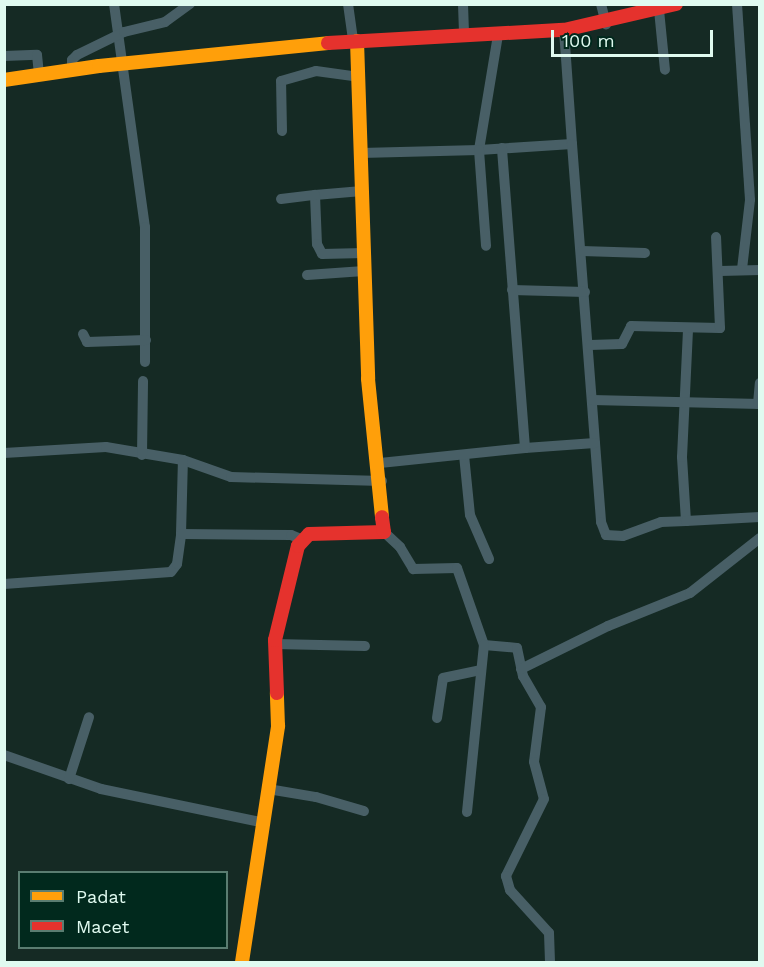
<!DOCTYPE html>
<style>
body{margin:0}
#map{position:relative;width:764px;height:967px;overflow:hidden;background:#152a24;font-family:"Work Sans",sans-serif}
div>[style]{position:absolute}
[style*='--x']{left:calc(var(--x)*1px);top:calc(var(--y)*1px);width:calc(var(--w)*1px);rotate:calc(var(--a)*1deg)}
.street>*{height:10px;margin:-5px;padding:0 5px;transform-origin:5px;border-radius:5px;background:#485f66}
.slow>*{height:14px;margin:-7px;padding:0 7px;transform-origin:7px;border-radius:7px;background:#ff9f0a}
.jam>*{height:14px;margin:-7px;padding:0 7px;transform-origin:7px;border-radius:7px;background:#e5322d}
span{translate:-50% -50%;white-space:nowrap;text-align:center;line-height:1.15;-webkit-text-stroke:6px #01291d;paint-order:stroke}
.frame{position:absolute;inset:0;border:6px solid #e0faf0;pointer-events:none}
.legend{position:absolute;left:18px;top:871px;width:210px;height:78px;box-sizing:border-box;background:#01291d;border:2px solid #5a7d71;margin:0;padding:8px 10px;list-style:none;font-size:18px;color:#e0faf0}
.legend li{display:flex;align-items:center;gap:12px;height:30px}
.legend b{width:30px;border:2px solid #5a7d71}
.scale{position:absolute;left:551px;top:30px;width:162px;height:27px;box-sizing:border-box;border:3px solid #e0faf0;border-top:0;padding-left:8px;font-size:18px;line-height:21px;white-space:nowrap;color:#e0faf0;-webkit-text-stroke:4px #01291d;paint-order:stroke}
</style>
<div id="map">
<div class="street">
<i style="--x:114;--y:4;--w:225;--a:82.1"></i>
<i style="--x:145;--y:227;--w:135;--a:90"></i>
<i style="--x:348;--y:4;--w:37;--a:82"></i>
<i style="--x:463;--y:4;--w:31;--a:88"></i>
<i style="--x:601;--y:4;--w:21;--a:76"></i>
<i style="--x:737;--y:4;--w:196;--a:86.2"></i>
<i style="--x:750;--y:200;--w:69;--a:96.6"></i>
<i style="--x:659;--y:10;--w:60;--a:84.3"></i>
<i style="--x:498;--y:35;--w:117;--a:99.4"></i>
<i style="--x:479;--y:150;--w:93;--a:-3.7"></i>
<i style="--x:572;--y:144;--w:114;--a:-94"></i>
<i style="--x:4;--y:56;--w:33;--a:-2"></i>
<i style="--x:37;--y:55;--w:20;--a:84"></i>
<i style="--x:72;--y:70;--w:10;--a:-90"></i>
<i style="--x:72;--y:60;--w:7;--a:-45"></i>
<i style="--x:77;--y:55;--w:52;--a:-26.1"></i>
<i style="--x:124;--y:32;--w:42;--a:-13.7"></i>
<i style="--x:165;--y:22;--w:31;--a:-36"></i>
<i style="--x:282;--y:131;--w:50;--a:-91.1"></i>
<i style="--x:281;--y:81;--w:36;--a:-16"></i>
<i style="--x:316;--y:71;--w:43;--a:7.9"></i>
<i style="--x:572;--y:144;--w:379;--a:85.6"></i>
<i style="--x:601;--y:522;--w:14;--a:69"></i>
<i style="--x:606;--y:535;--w:17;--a:3"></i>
<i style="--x:623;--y:536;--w:40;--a:-20.2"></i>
<i style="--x:661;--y:522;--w:25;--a:-2"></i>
<i style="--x:686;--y:521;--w:64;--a:-93.6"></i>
<i style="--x:682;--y:457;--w:128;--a:-87.3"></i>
<i style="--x:361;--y:153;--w:118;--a:-1.5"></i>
<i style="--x:479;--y:150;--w:96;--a:85.8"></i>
<i style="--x:362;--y:191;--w:47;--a:175.1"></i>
<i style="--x:315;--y:195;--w:49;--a:87.7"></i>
<i style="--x:317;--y:244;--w:11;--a:63"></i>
<i style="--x:322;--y:254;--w:42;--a:-1.4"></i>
<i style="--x:281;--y:199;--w:34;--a:-7"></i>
<i style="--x:582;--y:251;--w:63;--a:1.8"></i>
<i style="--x:720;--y:271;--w:40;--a:-1.4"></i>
<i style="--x:307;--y:275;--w:57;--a:-4"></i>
<i style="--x:512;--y:290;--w:73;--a:1.6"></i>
<i style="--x:83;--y:334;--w:9;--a:63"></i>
<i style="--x:87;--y:342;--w:59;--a:-1.9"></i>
<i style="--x:590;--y:345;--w:32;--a:-2"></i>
<i style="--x:622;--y:344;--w:20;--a:-63"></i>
<i style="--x:631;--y:326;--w:89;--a:1.3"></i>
<i style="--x:720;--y:328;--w:91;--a:-92.5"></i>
<i style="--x:592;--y:400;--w:168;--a:1.4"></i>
<i style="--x:758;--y:404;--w:21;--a:-85"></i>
<i style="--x:525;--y:448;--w:70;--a:-4.1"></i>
<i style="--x:4;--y:453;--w:102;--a:-3.4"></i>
<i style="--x:106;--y:447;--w:78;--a:9.6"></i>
<i style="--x:183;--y:460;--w:51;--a:19.5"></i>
<i style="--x:231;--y:477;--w:151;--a:1.5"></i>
<i style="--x:142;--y:455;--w:74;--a:-89.2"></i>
<i style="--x:464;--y:455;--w:60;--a:84.3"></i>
<i style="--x:470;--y:515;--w:48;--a:66.6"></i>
<i style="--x:380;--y:463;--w:146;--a:-5.9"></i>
<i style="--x:525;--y:448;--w:301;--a:-94.4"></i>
<i style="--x:686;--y:521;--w:74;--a:-3.1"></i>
<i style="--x:384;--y:532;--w:22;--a:43"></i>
<i style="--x:400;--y:547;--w:26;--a:59"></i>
<i style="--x:413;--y:569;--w:44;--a:-1.3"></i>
<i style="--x:457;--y:568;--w:82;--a:70.7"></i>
<i style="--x:484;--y:645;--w:33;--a:5"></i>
<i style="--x:517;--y:648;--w:29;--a:78"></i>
<i style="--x:523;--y:676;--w:36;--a:60"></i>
<i style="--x:541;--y:707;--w:55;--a:97.3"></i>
<i style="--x:534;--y:762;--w:38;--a:75"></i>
<i style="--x:544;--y:799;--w:86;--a:116.3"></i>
<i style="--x:506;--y:876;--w:15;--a:74"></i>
<i style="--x:510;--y:890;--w:58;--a:47.8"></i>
<i style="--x:549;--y:933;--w:29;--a:88"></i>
<i style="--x:181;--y:534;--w:74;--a:-88.5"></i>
<i style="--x:4;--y:584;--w:167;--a:-4.1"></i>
<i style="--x:171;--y:572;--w:10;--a:-53"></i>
<i style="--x:177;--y:564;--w:30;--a:-82"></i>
<i style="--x:181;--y:534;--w:110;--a:0.5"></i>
<i style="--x:291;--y:535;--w:11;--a:22"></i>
<i style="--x:275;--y:644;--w:90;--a:1.3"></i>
<i style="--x:521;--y:669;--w:97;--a:-26.3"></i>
<i style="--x:608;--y:626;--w:88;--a:-21.9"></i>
<i style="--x:690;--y:593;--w:89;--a:-38.2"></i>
<i style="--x:437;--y:718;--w:40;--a:-81.5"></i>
<i style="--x:443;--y:678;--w:38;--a:-12"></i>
<i style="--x:4;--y:755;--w:103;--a:19.3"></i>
<i style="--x:101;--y:789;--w:163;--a:11.7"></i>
<i style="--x:69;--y:779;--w:65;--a:-72.1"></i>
<i style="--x:268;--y:789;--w:49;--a:9.5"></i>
<i style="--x:316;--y:797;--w:50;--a:16.3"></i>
<i style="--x:467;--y:812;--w:168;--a:-84.2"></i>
</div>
<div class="slow">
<i style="--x:357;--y:41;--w:338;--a:88.1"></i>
<i style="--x:368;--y:379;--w:139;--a:84.2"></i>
<i style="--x:4;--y:80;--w:96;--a:-8.4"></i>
<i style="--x:99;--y:66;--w:230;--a:-5.7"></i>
<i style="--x:242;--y:962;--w:239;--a:-81.3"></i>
<i style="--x:278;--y:726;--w:33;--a:-92"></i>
</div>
<div class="jam">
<i style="--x:328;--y:43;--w:236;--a:-3.2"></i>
<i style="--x:564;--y:30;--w:115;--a:-13.1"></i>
<i style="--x:277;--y:693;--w:53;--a:-92.2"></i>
<i style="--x:275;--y:640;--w:97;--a:-76.3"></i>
<i style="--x:298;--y:546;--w:16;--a:-47"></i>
<i style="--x:309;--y:534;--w:75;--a:-1.5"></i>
<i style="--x:384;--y:532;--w:15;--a:-98"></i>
</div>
<div class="frame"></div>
<ul class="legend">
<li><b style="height:8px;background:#ff9f0a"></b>Padat</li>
<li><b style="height:8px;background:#e5322d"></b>Macet</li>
</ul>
<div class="scale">100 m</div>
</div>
